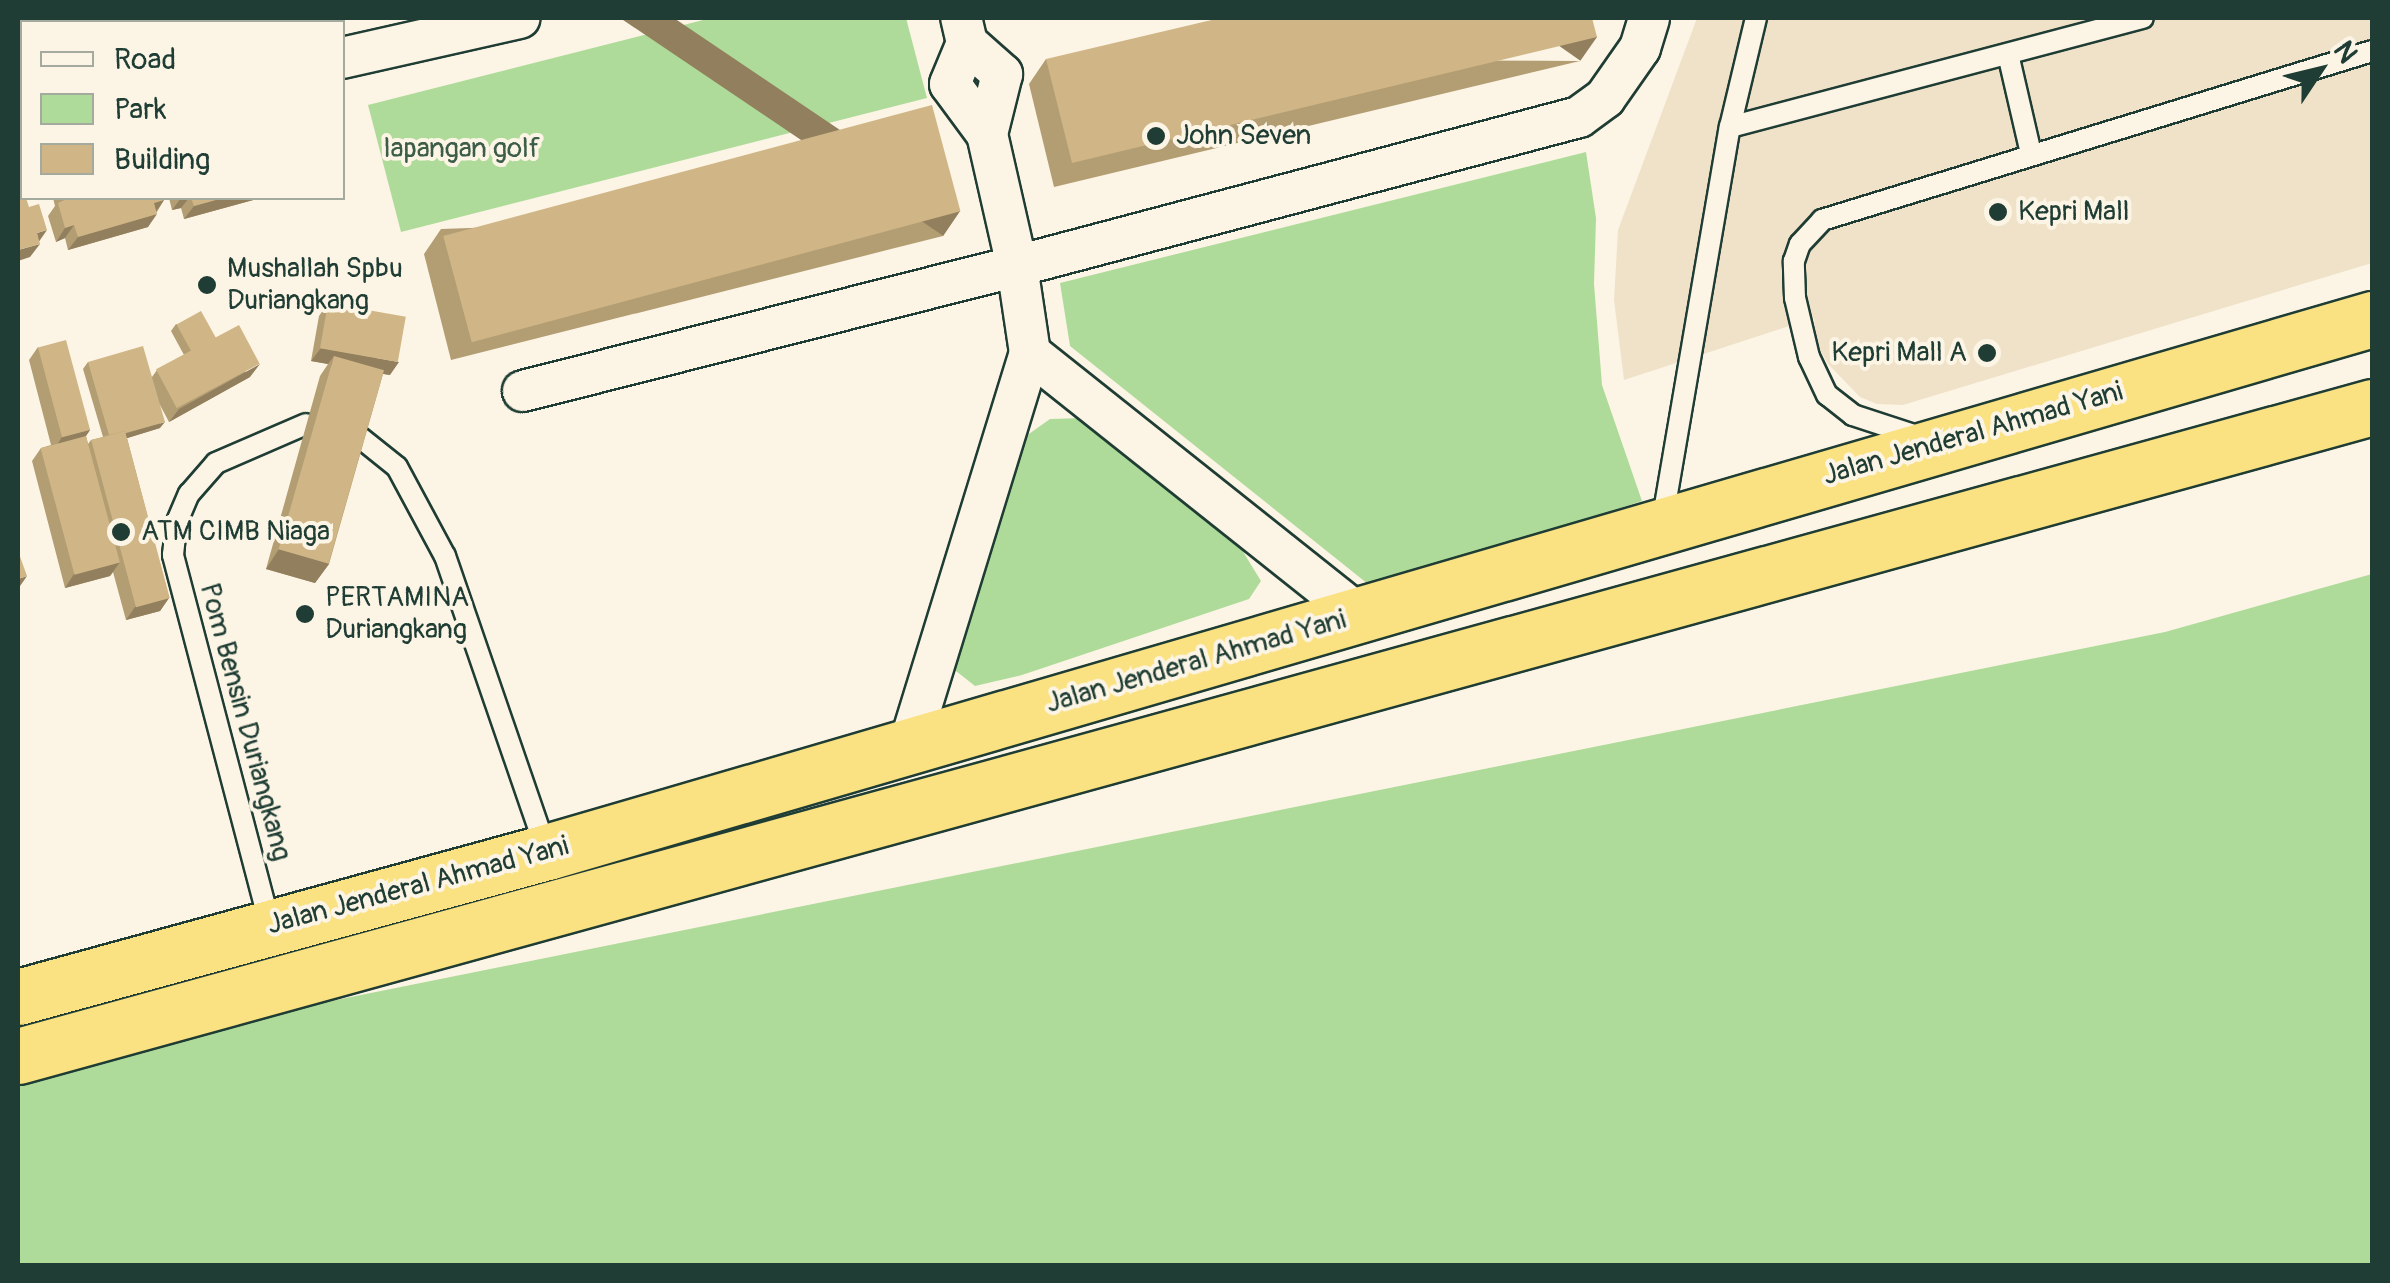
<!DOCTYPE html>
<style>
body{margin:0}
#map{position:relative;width:2390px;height:1283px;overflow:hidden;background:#fcf5e5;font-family:Pangolin,sans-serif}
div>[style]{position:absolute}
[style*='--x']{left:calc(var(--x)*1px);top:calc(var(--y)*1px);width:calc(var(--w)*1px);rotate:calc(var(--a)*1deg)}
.built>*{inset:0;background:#efe2c8}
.green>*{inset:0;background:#afdb9a}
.roads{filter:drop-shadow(2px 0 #1f3d34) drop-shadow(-2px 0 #1f3d34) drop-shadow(0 2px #1f3d34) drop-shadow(0 -2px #1f3d34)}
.service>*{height:20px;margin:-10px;padding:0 10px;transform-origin:10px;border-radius:10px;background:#fcf5e5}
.minor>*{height:40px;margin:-20px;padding:0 20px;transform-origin:20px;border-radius:20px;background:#fcf5e5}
.trunk>*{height:55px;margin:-27.5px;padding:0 27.5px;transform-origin:27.5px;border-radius:27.5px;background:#fae181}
.wall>*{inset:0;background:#b39d73;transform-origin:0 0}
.shaded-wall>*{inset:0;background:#927f5e;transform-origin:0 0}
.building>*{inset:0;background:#d0b686;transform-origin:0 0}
.dots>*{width:28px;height:28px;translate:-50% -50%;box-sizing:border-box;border:5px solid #fcf5e5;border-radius:50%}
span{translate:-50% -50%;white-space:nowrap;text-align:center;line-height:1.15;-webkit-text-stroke:8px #fcf5e5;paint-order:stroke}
.poi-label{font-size:28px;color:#1f3d34}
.left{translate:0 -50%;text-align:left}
.right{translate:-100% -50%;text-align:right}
.park-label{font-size:28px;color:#3c5d48}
.street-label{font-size:28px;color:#1f3d34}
.frame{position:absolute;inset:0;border:20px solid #1f3d34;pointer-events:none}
.legend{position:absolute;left:20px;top:20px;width:325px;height:180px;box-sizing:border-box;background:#fcf5e5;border:2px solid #a4ab9e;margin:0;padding:12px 18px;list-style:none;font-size:30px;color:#1f3d34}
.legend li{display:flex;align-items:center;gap:20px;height:50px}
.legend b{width:50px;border:2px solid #a4ab9e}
.north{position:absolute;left:2270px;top:20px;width:100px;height:100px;-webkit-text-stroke:8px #fcf5e5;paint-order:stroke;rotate:55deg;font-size:28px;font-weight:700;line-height:40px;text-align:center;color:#1f3d34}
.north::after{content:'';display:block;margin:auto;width:35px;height:45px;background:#1f3d34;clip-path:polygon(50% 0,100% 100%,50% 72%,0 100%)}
</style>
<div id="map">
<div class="built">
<i style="clip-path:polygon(1697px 18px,2372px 18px,2372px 263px,1903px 405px,1877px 404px,1860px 397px,1828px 364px,1817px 344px,1814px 318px,1624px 380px,1614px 300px,1618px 230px)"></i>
</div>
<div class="green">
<i style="clip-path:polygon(711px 18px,906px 18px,927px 98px,401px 232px,368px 105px)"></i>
<i style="clip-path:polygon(1586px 152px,1596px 218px,1594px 284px,1602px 385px,1642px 501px,1373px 588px,1070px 346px,1060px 283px)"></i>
<i style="clip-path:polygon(1083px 418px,1198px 509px,1242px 550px,1261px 581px,1249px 599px,1022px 675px,975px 686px,956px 671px,949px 649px,1019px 441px,1050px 419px)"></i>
<i style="clip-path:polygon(2372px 574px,2372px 1265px,18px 1265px,18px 1064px,2165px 632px)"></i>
</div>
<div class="roads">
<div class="service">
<i style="--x:2008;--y:54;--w:103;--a:77"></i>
<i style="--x:1730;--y:127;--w:427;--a:-14.8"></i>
<i style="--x:357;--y:435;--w:51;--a:38.7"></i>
<i style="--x:397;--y:467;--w:101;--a:61.7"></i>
<i style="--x:445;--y:556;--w:310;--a:71"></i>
<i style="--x:1923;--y:438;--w:74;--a:-161.8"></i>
<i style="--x:1853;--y:415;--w:33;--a:-142"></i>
<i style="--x:1827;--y:395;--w:42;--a:-115.3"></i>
<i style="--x:1809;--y:357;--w:61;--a:-103.3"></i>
<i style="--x:1795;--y:298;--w:37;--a:-92"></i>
<i style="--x:1794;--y:261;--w:18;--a:-71"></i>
<i style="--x:1800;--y:244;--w:33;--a:-47"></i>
<i style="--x:1822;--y:220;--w:575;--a:-17.08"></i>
<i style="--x:1662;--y:523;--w:402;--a:-80.3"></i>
<i style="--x:1730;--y:127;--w:112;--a:-76.6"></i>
<i style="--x:270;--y:925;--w:383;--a:-104.7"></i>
<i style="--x:173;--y:555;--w:31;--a:-84"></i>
<i style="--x:176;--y:524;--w:33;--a:-67"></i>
<i style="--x:189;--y:494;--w:41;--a:-48.9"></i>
<i style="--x:216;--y:463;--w:98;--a:-23.4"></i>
</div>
<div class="minor">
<i style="--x:252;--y:18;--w:4;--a:76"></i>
<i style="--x:967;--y:43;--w:47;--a:41.5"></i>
<i style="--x:1002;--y:74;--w:62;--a:104"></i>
<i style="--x:342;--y:58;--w:182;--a:-12.7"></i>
<i style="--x:18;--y:144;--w:4;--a:-14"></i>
<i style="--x:1030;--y:353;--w:419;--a:38.5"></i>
<i style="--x:523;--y:391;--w:510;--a:-14.2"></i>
<i style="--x:1017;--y:266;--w:135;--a:-102.8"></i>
<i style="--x:987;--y:134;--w:62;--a:-126.5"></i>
<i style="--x:950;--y:84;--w:44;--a:-67.5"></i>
<i style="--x:967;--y:43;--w:26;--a:-103"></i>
<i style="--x:909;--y:746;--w:411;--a:-72.9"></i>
<i style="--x:1030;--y:353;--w:88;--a:-98.5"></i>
<i style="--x:1017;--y:266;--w:581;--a:-14.85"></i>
<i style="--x:1579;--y:117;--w:32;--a:-36"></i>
<i style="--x:1605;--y:98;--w:61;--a:-55"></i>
<i style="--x:1640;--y:48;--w:31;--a:-73"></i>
</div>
<div class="trunk">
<i style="--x:18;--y:997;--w:549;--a:-15.33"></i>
<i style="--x:547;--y:852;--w:1901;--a:-16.28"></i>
<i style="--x:18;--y:1056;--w:2442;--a:-15.41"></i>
</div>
</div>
<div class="wall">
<i style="left:87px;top:18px;width:50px;height:4px"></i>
<i style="clip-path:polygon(1046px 59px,1580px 61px,1054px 187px,1029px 84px)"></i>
<i style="clip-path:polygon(53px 198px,164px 198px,164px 200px,148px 227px,68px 250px,65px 238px,56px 242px,48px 216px,55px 206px)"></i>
<i style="clip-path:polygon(169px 198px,261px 198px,184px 219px,181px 208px,172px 210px)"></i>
<i style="clip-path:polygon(960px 211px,943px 236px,451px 360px,424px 254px,441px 229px)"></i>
<i style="clip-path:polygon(328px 303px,390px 375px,383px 374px,329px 564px,315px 583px,266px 569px,320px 376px,328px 364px,311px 361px,319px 316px)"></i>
<i style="clip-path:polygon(176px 324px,216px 338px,250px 377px,169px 422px,160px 405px,160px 428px,127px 438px,169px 598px,160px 611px,126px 620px,113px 572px,110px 576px,65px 588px,32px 461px,41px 448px,51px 445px,29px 360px,38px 347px,90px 430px,86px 436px,88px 444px,91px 440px,103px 437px,83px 369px,88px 362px,152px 377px,157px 370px,184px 355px,171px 331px)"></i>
</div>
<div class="shaded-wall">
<i style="clip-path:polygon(98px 18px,106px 18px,102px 22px,94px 22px)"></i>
<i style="clip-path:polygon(132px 18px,137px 18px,134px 22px,114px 22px)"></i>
<i style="left:1597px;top:37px;width:29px;height:540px;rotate:125deg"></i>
<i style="clip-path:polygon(22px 45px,22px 56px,18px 57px,18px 47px)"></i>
<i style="clip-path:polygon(181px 198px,189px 198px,181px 208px,172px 210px)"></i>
<i style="clip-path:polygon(223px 198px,261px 198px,184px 219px,194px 206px)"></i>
<i style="clip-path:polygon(164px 200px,155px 213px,154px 203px)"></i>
<i style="left:960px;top:211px;width:30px;height:507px;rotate:124deg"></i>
<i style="clip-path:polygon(157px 214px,148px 227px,68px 250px,78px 237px)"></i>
<i style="clip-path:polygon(74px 225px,65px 238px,56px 242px,65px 228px)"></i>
<i style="clip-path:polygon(47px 230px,38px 243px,37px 233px)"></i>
<i style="clip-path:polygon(40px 244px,30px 257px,18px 261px,18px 250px)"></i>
<i style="clip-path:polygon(321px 348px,399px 362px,390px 375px,331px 365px,334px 356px,328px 364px,311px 361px)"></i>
<i style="clip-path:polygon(260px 364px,250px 377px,169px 422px,179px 409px)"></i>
<i style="clip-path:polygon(165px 422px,160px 428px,105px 445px,110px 438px)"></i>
<i style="clip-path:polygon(90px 430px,81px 443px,53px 451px,62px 437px)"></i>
<i style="clip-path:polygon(279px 549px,329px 564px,315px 583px,266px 569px)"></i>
<i style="clip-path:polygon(120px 562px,110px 576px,65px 588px,74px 574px)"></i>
<i style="clip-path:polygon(27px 576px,18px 589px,18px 579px)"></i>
<i style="clip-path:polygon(169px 598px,160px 611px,126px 620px,135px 607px)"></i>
</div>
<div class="building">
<i style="clip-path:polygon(18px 18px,49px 18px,50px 22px,22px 22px,22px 45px,18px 47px)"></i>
<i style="clip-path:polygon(111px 18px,132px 18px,114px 22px)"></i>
<i style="clip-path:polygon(1220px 18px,1592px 18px,1597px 37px,1072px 163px,1046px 59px)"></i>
<i style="left:932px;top:105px;width:110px;height:506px;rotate:75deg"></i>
<i style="clip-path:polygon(22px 184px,22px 198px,26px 198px,29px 207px,39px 204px,47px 230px,37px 233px,40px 244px,18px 250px,18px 185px)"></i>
<i style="clip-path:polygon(66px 198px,164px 198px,164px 200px,154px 203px,157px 214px,78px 237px,74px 225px,65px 228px,58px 203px,67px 199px)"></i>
<i style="clip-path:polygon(191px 198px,223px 198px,194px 206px)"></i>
<i style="left:328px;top:303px;width:79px;height:46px;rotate:10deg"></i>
<i style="left:201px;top:311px;width:31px;height:28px;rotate:61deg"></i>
<i style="left:239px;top:325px;width:44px;height:94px;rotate:62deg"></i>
<i style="left:66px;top:340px;width:93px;height:29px;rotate:75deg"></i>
<i style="clip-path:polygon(143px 346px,165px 422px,125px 433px,125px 431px,109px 435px,88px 362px)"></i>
<i style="left:334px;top:356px;width:52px;height:201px;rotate:16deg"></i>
<i style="left:125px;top:431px;width:173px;height:35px;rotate:75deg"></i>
<i style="left:86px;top:436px;width:131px;height:47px;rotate:75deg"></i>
<i style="clip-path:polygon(18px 551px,27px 576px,18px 579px)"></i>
</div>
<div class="dots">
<i style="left:1156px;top:136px;background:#1f3d34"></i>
<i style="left:1998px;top:212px;background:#1f3d34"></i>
<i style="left:207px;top:285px;background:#1f3d34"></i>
<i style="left:1987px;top:353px;background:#1f3d34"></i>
<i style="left:121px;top:532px;background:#1f3d34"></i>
<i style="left:305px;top:614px;background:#1f3d34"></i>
</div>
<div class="poi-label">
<span class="left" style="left:1176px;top:136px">John Seven</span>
<span class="left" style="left:2018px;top:212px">Kepri Mall</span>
<span class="left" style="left:227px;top:285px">Mushallah Spbu<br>Duriangkang</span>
<span class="right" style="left:1967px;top:353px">Kepri Mall A</span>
<span class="left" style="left:141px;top:532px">ATM CIMB Niaga</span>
<span class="left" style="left:325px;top:614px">PERTAMINA<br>Duriangkang</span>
</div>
<div class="park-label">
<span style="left:462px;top:149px">lapangan golf</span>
</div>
<div class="street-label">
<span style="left:1973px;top:434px;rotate:-16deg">Jalan Jenderal Ahmad Yani</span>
<span style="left:1196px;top:662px;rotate:-16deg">Jalan Jenderal Ahmad Yani</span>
<span style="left:245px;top:722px;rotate:75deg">Pom Bensin Duriangkang</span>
<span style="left:418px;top:886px;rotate:-15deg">Jalan Jenderal Ahmad Yani</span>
</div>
<div class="frame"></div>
<ul class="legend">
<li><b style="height:12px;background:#fcf5e5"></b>Road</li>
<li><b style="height:28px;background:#afdb9a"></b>Park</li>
<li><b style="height:28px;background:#d0b686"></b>Building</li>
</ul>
<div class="north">N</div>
</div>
